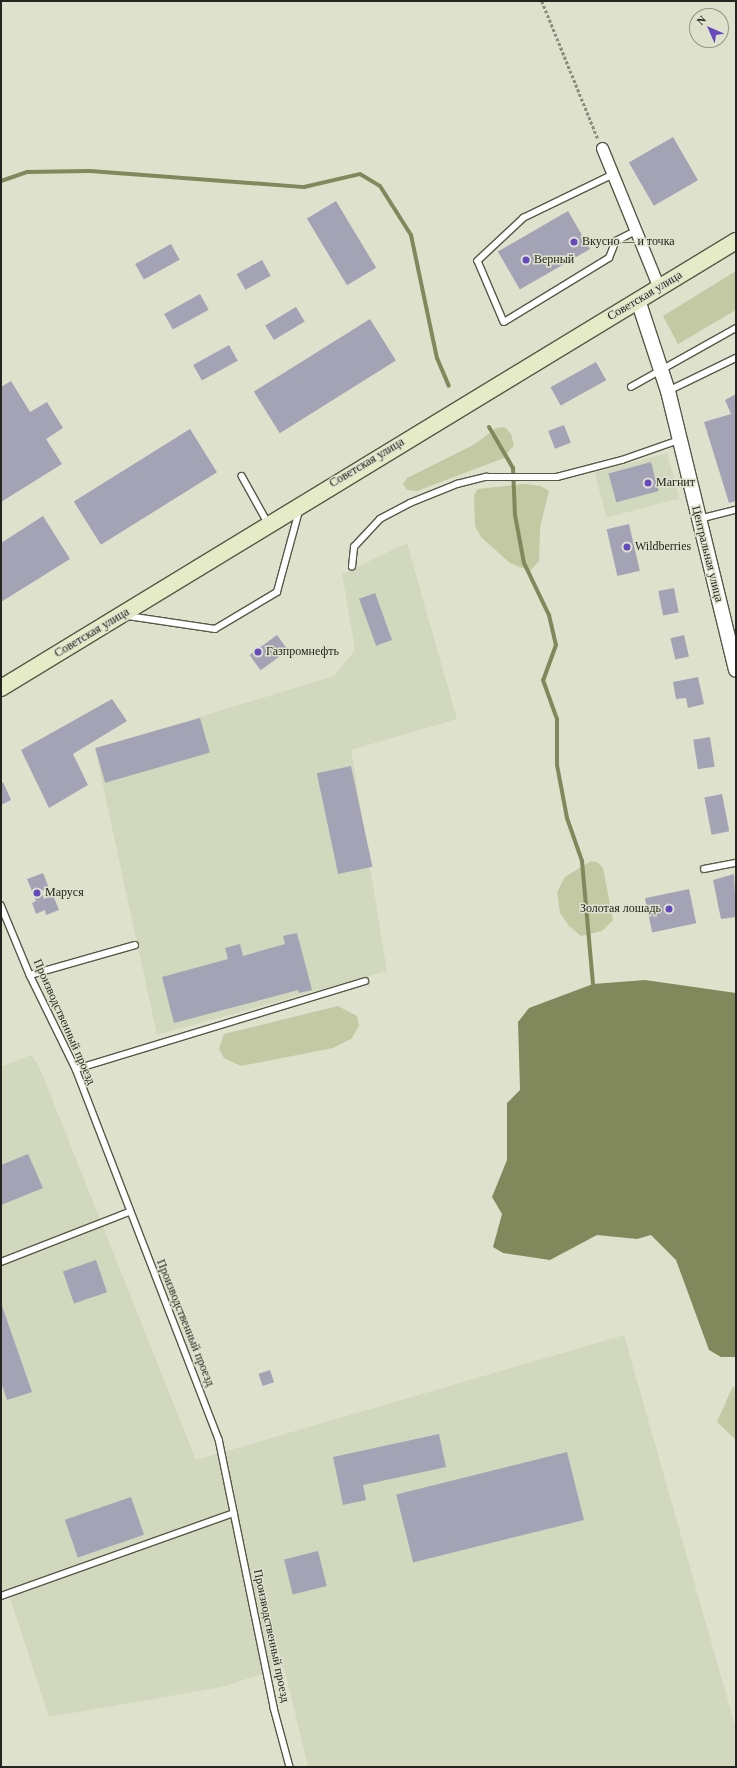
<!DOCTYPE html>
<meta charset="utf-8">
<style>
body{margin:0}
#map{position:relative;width:737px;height:1768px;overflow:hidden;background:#dee2cd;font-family:"Times New Roman",serif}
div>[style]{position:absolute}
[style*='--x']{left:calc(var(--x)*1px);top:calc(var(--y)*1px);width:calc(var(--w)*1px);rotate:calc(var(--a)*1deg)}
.built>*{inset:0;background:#d2d8bd;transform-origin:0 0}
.green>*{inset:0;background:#c2c9a3}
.water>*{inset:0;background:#81895c}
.stream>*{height:4px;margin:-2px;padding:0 2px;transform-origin:2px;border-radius:2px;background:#81895c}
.building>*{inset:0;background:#a4a3b6;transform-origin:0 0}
.path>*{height:2.5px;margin-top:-1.25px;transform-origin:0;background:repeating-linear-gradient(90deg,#8b8e7f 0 3px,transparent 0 5px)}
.roads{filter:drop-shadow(1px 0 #565947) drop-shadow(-1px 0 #565947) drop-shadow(0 1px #565947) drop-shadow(0 -1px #565947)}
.service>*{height:5.5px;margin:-2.75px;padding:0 2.75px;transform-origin:2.75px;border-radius:2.75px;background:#fff}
.minor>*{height:11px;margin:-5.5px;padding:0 5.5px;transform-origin:5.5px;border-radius:5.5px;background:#fff}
.tertiary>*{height:14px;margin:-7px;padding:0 7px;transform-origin:7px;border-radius:7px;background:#fff}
.secondary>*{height:16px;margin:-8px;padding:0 8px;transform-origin:8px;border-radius:8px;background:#e6ebc7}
.dots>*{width:11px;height:11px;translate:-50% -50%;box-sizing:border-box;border:2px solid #dee2cd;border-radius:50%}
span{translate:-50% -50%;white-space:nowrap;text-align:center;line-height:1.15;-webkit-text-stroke:3px #dee2cd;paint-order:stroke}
.poi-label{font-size:12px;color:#24251e}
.left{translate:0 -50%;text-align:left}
.right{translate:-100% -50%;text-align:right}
.street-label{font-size:12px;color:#24251e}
.frame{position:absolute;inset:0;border:2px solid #24251e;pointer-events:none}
.north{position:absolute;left:689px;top:8px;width:40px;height:40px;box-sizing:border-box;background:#dee2cd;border:1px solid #949687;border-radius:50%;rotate:315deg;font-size:11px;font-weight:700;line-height:16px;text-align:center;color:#24251e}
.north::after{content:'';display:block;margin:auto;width:14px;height:18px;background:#6649c1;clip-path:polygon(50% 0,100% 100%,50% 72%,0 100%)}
</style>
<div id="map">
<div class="built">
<i style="left:667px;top:453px;width:47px;height:75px;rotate:75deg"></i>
<i style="clip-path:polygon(407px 543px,457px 719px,351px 750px,387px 971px,157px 1035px,95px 749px,334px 676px,355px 650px,342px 574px)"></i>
<i style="clip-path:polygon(31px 1055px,39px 1066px,196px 1460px,624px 1335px,736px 1729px,736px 1767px,308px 1767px,284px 1667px,222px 1687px,49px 1717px,7px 1589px,1px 1591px,1px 1067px)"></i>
</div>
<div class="green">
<i style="clip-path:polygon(736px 271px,736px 310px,678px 344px,663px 316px)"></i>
<i style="clip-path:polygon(505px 427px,511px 434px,514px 445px,504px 458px,417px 491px,407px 490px,403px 484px,407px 478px,475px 444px,496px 428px)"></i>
<i style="clip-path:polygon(525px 484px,541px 486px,549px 491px,540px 528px,539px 561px,530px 571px,510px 563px,481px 537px,475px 526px,474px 495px,478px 489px)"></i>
<i style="clip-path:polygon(591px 861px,597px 862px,603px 868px,613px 920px,602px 931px,581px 936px,569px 926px,560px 913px,557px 892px,565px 877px)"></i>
<i style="clip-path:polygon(338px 1006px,357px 1016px,359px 1026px,351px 1039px,333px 1048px,241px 1066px,224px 1058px,219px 1049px,224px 1034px)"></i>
<i style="clip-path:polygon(736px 1386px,736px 1440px,717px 1422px,732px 1388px)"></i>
</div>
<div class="water">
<i style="clip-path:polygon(645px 980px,736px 993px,736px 1357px,721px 1357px,709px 1350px,676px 1260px,651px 1235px,637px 1239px,597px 1235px,550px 1260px,503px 1253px,493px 1247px,502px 1214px,492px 1197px,507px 1160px,507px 1103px,520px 1090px,518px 1022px,529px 1008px,593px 984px)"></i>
</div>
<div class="stream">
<i style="--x:1;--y:181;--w:28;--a:-19"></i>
<i style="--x:27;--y:172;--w:63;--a:-0.9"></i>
<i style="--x:90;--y:171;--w:215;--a:4.3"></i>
<i style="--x:304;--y:187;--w:57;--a:-13.1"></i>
<i style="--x:360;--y:174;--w:23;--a:31"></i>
<i style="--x:380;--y:186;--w:58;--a:57.7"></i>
<i style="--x:411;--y:235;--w:126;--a:78.1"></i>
<i style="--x:437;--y:358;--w:30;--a:67"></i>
<i style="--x:489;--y:427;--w:48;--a:59.7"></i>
<i style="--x:513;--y:468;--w:47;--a:87.6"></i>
<i style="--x:515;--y:515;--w:49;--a:79.4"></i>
<i style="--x:524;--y:563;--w:58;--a:64.3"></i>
<i style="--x:549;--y:615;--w:31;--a:77"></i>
<i style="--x:556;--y:645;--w:37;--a:110"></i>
<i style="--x:543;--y:680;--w:41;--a:70.3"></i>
<i style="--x:557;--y:719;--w:46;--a:90"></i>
<i style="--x:557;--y:765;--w:54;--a:79.3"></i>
<i style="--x:567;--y:818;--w:46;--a:70.8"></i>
<i style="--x:582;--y:861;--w:123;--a:84.9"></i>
</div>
<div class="building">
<i style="left:673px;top:137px;width:50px;height:51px;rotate:60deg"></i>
<i style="left:336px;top:201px;width:78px;height:34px;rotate:59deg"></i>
<i style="left:568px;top:211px;width:44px;height:81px;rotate:60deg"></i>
<i style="left:171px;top:244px;width:18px;height:41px;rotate:61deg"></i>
<i style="left:262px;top:260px;width:18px;height:29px;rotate:61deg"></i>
<i style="left:200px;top:294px;width:18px;height:41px;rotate:61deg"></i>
<i style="left:296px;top:307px;width:17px;height:36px;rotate:59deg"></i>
<i style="left:370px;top:319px;width:49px;height:137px;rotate:58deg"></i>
<i style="left:229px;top:345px;width:18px;height:41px;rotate:61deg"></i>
<i style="left:596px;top:362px;width:21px;height:52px;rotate:61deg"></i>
<i style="clip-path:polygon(11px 381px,30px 412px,47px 402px,63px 428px,46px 439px,62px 464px,1px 502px,1px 387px)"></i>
<i style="clip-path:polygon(736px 394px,736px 501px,729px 503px,704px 422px,731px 414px,725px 400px)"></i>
<i style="left:564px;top:425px;width:19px;height:17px;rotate:69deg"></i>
<i style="left:190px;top:429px;width:51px;height:137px;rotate:58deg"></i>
<i style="left:651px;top:462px;width:30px;height:44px;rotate:75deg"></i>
<i style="clip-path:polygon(43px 516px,70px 559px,1px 602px,1px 543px)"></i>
<i style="left:629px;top:524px;width:48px;height:23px;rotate:77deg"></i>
<i style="left:674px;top:588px;width:25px;height:16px;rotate:79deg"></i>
<i style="left:375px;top:593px;width:50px;height:17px;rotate:70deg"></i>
<i style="left:277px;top:635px;width:19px;height:34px;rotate:54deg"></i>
<i style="left:684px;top:635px;width:22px;height:14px;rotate:77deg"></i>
<i style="clip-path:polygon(698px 677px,704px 704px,688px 708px,686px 698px,676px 699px,673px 682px)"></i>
<i style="clip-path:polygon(112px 699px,127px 721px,73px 754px,88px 785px,49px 808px,21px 750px)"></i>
<i style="left:200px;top:718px;width:36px;height:109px;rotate:74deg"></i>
<i style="left:710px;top:737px;width:30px;height:17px;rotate:81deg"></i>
<i style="left:351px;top:766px;width:103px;height:35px;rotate:78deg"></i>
<i style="clip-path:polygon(3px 782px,11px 800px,1px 805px,1px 783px)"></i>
<i style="left:722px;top:794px;width:38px;height:18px;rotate:79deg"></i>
<i style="clip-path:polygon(43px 873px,49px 888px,41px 891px,44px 899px,53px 895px,59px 910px,46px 915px,45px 910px,36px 914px,32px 903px,36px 901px,27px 879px)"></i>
<i style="clip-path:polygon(734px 874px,736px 917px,721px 919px,713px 880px)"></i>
<i style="left:689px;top:889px;width:35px;height:45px;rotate:78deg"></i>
<i style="clip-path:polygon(297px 933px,312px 990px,299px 993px,298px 990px,174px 1023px,162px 977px,228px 959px,225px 948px,240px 944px,243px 956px,285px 944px,283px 936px)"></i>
<i style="clip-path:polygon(28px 1154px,43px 1188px,1px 1205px,1px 1165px)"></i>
<i style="left:96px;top:1260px;width:34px;height:35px;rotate:71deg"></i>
<i style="clip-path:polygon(1px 1303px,32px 1392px,7px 1400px,1px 1382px)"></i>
<i style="left:270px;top:1370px;width:13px;height:12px;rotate:72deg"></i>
<i style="clip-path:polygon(439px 1434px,446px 1467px,363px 1485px,366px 1500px,343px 1505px,333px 1457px)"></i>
<i style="left:567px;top:1452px;width:70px;height:176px;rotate:76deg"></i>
<i style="left:131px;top:1497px;width:40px;height:70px;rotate:71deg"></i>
<i style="left:318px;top:1551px;width:36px;height:35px;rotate:76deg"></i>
</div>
<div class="path">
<i style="--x:542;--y:1;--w:149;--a:67.9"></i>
</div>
<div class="roads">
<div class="service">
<i style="--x:613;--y:175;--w:99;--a:154.2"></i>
<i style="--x:524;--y:218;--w:63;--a:136.9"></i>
<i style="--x:478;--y:261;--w:66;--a:66.9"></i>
<i style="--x:504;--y:322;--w:123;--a:-31.4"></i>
<i style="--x:609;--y:258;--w:18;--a:-68"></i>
<i style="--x:616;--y:241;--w:22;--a:-27"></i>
<i style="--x:631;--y:387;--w:120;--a:-29.3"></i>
<i style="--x:668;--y:391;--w:76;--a:-25.9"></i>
<i style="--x:242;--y:476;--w:54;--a:61"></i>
<i style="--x:699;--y:519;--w:38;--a:-14"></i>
<i style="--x:352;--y:567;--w:20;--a:-84"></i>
<i style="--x:354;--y:547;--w:38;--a:-47"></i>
<i style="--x:380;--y:519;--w:34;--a:-28"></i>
<i style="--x:410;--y:503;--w:51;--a:-22"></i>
<i style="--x:457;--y:484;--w:30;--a:-14"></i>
<i style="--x:486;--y:477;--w:71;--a:0"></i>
<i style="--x:557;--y:477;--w:67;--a:-14.7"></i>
<i style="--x:622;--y:460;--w:60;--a:-19.3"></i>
<i style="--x:128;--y:616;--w:88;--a:8.5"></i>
<i style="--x:215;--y:629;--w:72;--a:-30.8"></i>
<i style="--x:277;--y:592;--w:84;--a:-74.8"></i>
<i style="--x:704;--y:869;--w:33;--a:-11"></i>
<i style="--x:1;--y:905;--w:76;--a:67.5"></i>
<i style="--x:30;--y:975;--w:105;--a:63.9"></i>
<i style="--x:76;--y:1069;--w:397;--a:68.9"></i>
<i style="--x:219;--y:1439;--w:275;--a:78.4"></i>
<i style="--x:274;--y:1708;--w:61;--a:74.8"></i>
<i style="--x:30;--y:975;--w:109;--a:-15.9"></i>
<i style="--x:76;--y:1069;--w:302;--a:-16.9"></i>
<i style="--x:1;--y:1262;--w:137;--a:-21.3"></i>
<i style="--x:1;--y:1596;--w:247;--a:-19.6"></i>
</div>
<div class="minor">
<i style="--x:602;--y:148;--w:151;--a:67.8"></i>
</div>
<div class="tertiary">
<i style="--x:638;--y:300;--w:96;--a:71.8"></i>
<i style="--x:668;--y:391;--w:287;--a:76.3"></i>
</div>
<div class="secondary">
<i style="--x:1;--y:688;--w:860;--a:-31.31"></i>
</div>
</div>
<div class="dots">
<i style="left:574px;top:242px;background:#6649c1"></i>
<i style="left:526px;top:260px;background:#6649c1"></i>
<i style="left:648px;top:483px;background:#6649c1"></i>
<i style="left:627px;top:547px;background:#6649c1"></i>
<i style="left:258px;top:652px;background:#6649c1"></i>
<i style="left:37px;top:893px;background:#6649c1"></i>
<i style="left:669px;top:909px;background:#6649c1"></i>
</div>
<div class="poi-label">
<span class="left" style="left:582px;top:242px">Вкусно — и точка</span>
<span class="left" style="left:534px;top:260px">Верный</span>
<span class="left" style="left:656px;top:483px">Магнит</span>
<span class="left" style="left:635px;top:547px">Wildberries</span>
<span class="left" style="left:266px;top:652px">Газпромнефть</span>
<span class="left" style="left:45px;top:893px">Маруся</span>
<span class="right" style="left:661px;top:909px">Золотая лошадь</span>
</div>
<div class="street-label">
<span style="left:645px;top:296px;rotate:-31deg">Советская улица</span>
<span style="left:367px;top:463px;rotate:-31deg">Советская улица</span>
<span style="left:707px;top:554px;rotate:76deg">Центральная улица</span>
<span style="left:92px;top:633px;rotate:-31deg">Советская улица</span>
<span style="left:64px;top:1022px;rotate:66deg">Производственный проезд</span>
<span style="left:185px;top:1323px;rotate:68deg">Производственный проезд</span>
<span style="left:271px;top:1636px;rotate:78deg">Производственный проезд</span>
</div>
<div class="frame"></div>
<div class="north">N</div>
</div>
